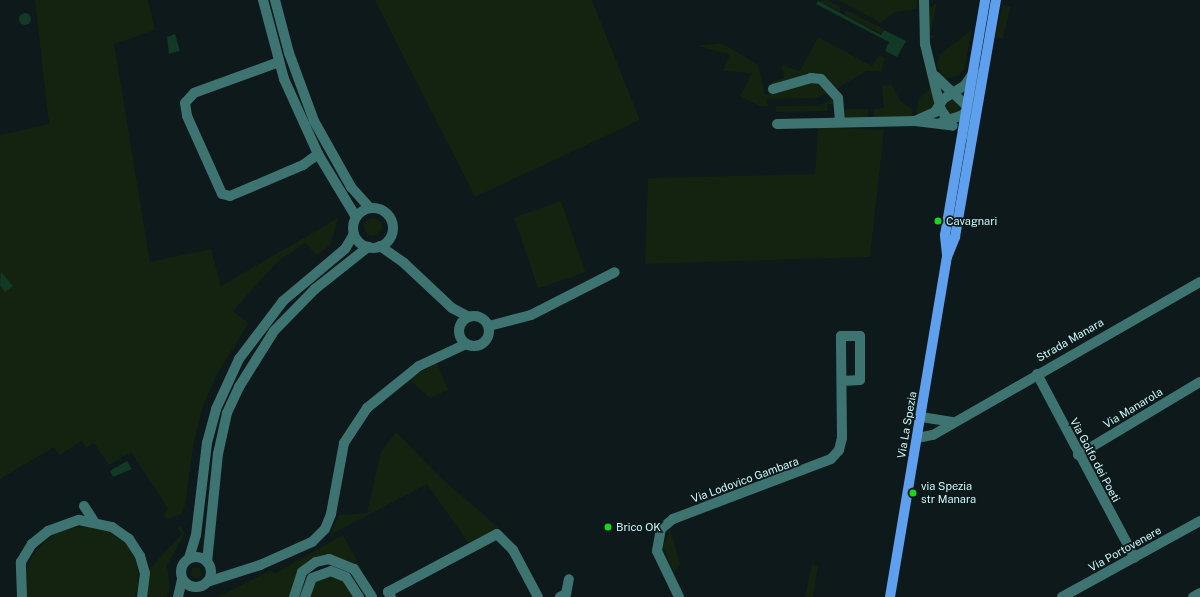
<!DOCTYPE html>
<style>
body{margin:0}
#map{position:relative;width:1200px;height:597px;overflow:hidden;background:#0d191a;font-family:"Public Sans",sans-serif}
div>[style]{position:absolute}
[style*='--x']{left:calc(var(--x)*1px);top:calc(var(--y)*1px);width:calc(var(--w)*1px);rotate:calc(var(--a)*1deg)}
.green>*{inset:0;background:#132310;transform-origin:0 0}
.round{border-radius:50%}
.water>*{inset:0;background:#113926}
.minor>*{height:10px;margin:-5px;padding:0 5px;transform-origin:5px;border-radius:5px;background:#3d7471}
.minor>.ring{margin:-5px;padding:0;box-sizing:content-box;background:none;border:10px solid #3d7471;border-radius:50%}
.major>*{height:10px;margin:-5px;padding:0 5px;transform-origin:5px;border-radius:5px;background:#5ea0ed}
.dots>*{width:11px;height:11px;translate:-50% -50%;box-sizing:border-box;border:2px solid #0d191a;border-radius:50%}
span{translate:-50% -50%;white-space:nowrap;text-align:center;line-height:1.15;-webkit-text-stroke:3.5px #0d191a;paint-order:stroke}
.poi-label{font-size:11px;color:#cbf8f9}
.left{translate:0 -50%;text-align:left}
.street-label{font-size:11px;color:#cbf8f9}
</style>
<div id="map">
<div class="green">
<i style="clip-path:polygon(35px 0,148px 0,155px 30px,114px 44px,150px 262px,211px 249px,221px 286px,338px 218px,331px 244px,317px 255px,305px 243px,277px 262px,233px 311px,249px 323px,218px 372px,203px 406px,194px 441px,185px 505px,181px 514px,167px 519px,163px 516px,168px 509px,131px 452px,109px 465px,94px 443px,86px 448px,82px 441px,59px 455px,54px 447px,0 479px,0 135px,49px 124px)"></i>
<i style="clip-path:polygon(375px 0,592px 0,640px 120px,475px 197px)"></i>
<i style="clip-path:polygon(828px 0,841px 7px,840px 12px,818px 1px)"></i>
<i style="clip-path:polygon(838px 0,918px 0,916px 9px,895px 12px,881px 23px)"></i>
<i style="clip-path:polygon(937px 2px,930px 35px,936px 37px,929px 38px,929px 9px)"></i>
<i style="left:1003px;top:5px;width:8px;height:33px;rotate:14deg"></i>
<i style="left:846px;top:10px;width:42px;height:5px;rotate:27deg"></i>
<i style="clip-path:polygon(972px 30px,964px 70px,958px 76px,942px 80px,937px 64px,940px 54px)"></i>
<i style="clip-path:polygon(818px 37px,872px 66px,879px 55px,885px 58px,881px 72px,866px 71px,837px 89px,814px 73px,771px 86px,770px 83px,784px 78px,782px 65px,800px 71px)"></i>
<i style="clip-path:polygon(722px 43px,758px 65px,765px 95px,812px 81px,831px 92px,815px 98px,767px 99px,768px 106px,760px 106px,740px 96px,752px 73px,723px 71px,730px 54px,697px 46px)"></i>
<i style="clip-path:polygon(891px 84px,900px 100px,912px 109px,912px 116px,874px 117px,874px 109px,884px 108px,882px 86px)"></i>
<i style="clip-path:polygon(933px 87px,933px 107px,916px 116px,919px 98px)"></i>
<i style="clip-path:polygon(834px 97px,834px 104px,827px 104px,827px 111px,776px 112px,776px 106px,819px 106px)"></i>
<i class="round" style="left:946px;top:99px;width:16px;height:16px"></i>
<i style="left:845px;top:109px;width:23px;height:8px"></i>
<i style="clip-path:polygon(818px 127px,884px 130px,870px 257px,645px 264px,648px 178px,815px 174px)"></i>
<i style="left:561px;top:201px;width:75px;height:50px;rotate:71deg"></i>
<i class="round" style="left:364px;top:218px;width:18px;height:18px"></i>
<i style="clip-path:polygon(437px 363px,448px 390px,430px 398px,409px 379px)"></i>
<i style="clip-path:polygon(396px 432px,440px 477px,499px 528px,469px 544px,427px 484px,330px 535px,339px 515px,367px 513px,381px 452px)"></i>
<i style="clip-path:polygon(88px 526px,109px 532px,126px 543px,137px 562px,139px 588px,135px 597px,27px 597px,25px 574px,32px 556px,49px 538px,64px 529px)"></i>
<i style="clip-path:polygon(180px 526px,185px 533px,167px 565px,170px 588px,167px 597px,147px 597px,149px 569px,182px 534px,177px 528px)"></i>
<i style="clip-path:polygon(670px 529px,680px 564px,674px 574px,663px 546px)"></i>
<i style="clip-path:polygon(343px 535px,366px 578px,350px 562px,336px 557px,297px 574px,291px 597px,218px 597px,271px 570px,274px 574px)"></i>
<i style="clip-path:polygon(812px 564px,818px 566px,813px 597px,805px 597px)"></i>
<i class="round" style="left:190.5px;top:566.5px;width:11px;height:11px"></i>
<i style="clip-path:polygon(319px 576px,340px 576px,355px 597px,309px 597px)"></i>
</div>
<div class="water">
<i style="clip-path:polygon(818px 1px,881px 35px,884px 30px,906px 41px,897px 57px,885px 51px,889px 42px,816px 4px)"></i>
<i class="round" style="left:19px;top:13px;width:12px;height:12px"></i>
<i style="clip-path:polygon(175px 34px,180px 51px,169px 54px,167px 37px)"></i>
<i style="clip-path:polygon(1px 272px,13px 286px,5px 292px,0 285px)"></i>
<i style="clip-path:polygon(127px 461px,132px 469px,113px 477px,110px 471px)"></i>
</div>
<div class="minor">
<i style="--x:263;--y:0;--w:82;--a:75.1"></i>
<i style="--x:284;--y:79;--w:82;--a:65.6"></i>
<i style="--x:318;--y:154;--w:74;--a:58.9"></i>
<i style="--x:275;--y:0;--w:55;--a:75.2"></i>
<i style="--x:289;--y:53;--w:72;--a:69.8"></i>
<i style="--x:314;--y:121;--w:76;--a:60.7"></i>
<i style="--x:351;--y:187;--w:28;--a:48"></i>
<i style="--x:924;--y:0;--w:44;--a:88.7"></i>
<i style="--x:925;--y:44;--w:68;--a:76.4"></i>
<i style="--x:941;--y:110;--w:19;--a:54"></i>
<i style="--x:279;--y:62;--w:90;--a:160"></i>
<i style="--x:194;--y:93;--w:13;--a:132"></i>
<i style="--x:185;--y:103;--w:13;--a:81"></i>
<i style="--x:187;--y:116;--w:85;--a:65.8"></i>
<i style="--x:222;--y:194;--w:8;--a:14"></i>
<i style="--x:230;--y:196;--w:79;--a:-23"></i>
<i style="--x:303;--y:165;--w:19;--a:-36"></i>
<i style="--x:935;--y:76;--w:48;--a:43.3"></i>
<i style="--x:970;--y:109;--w:26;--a:94"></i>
<i style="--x:773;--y:89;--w:40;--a:-16"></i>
<i style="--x:811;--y:78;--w:10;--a:6"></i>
<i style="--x:821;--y:79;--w:25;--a:48"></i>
<i style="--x:838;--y:98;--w:24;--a:85"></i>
<i style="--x:917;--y:120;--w:20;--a:-24"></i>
<i style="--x:935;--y:112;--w:15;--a:-58"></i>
<i style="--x:943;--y:99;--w:26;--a:-32"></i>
<i style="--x:965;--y:85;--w:12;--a:-55"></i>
<i style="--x:942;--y:122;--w:20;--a:-18"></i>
<i style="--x:961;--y:116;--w:13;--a:-39"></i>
<i style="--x:971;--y:108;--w:31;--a:-79"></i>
<i style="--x:977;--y:78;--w:8;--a:-45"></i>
<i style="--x:777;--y:124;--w:138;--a:-1.2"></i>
<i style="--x:915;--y:121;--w:38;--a:7"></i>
<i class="ring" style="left:353px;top:208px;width:30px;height:30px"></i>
<i style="--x:380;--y:246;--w:29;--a:35"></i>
<i style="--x:404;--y:263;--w:66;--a:43.2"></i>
<i style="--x:452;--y:308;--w:19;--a:28"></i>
<i class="ring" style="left:459px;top:316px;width:20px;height:20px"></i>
<i style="--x:489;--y:326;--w:43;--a:-14.7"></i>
<i style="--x:531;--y:315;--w:94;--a:-27.1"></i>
<i style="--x:1037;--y:374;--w:208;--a:62"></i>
<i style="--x:921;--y:417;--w:33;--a:9"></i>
<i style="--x:917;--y:438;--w:16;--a:-11"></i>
<i style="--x:933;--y:435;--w:308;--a:-29.8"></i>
<i style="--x:1078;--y:455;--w:142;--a:-30.9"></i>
<i style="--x:84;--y:506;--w:17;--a:57"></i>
<i class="ring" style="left:181px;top:557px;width:20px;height:20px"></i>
<i style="--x:189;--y:558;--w:24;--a:-73"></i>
<i style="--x:196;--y:535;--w:93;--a:-83.2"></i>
<i style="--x:207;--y:443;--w:35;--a:-75"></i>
<i style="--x:216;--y:409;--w:55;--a:-65.3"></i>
<i style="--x:239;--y:359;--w:73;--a:-52.8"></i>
<i style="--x:283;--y:301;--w:81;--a:-40"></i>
<i style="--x:345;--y:249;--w:17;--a:-59"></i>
<i style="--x:207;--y:562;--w:109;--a:-84.2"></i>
<i style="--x:218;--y:454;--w:42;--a:-77.6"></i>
<i style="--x:227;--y:413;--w:29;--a:-65"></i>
<i style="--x:239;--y:387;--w:66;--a:-58"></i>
<i style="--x:274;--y:331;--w:59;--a:-45.7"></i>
<i style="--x:315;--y:289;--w:68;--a:-38.4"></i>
<i style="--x:207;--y:582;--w:56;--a:-17.8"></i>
<i style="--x:260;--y:565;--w:57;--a:-23.9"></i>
<i style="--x:312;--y:542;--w:18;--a:-45"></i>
<i style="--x:325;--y:529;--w:16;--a:-68"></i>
<i style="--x:331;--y:514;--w:72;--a:-79.6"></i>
<i style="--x:344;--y:443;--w:42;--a:-56.7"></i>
<i style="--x:367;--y:408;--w:67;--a:-38.9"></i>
<i style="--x:419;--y:366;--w:52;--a:-25.1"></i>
<i style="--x:22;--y:597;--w:35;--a:-92"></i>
<i style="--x:21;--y:562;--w:21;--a:-59"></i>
<i style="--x:32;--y:544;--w:21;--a:-39"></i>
<i style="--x:48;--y:531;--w:33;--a:-20"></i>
<i style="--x:79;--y:520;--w:34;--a:12"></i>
<i style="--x:112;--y:527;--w:21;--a:35"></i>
<i style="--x:129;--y:539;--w:20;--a:57"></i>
<i style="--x:140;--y:556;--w:18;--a:74"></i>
<i style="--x:145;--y:573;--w:24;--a:97"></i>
<i style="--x:178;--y:597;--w:17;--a:-77"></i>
<i style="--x:294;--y:597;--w:26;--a:-72"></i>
<i style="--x:302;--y:572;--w:17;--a:-36"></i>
<i style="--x:316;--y:562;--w:13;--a:-13"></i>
<i style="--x:329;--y:559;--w:27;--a:22"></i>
<i style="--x:354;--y:569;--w:33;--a:57"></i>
<i style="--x:305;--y:597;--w:20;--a:-70"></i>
<i style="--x:312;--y:578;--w:20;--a:-20"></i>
<i style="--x:331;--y:571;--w:16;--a:22"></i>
<i style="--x:346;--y:577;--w:24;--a:57"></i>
<i style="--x:391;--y:597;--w:6;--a:-121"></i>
<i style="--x:388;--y:592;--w:123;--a:-28"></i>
<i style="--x:497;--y:534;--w:23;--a:45"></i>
<i style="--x:513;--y:550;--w:53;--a:62"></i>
<i style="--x:560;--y:597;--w:7;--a:-27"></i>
<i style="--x:566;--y:594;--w:15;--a:-79"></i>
<i style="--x:679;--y:597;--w:51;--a:-115.6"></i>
<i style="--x:657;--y:551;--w:22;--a:-80"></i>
<i style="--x:661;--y:529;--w:16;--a:-40"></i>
<i style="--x:673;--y:519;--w:169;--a:-20.8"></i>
<i style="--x:831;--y:459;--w:12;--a:-48"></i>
<i style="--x:839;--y:450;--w:12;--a:-76"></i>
<i style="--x:842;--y:438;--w:102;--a:-90.6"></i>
<i style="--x:841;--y:336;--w:19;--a:0"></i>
<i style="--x:860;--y:336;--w:44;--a:90"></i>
<i style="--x:860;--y:380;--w:18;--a:177"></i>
<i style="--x:1062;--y:597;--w:158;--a:-28.8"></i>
<i style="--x:1193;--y:597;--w:8;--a:-30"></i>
</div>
<div class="major">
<i style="--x:947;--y:255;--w:20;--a:-96"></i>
<i style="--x:945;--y:235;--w:238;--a:-80.3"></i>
<i style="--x:890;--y:597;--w:345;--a:-80.5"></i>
<i style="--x:947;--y:257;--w:22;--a:-68"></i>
<i style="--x:955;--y:237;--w:241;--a:-80.2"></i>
</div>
<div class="dots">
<i style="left:938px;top:221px;background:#19d81b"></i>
<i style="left:913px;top:493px;background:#19d81b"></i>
<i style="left:608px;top:527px;background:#19d81b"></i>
</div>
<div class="poi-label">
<span class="left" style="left:946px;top:221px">Cavagnari</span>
<span class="left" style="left:921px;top:493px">via Spezia<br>str Manara</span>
<span class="left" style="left:616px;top:527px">Brico OK</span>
</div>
<div class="street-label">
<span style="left:1070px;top:340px;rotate:-30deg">Strada Manara</span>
<span style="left:1133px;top:408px;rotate:-31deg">Via Manarola</span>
<span style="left:907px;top:425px;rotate:-80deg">Via La Spezia</span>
<span style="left:1095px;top:460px;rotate:62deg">Via Golfo dei Poeti</span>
<span style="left:745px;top:480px;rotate:-20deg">Via Lodovico Gambara</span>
<span style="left:1125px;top:549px;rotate:-29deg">Via Portovenere</span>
</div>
</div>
